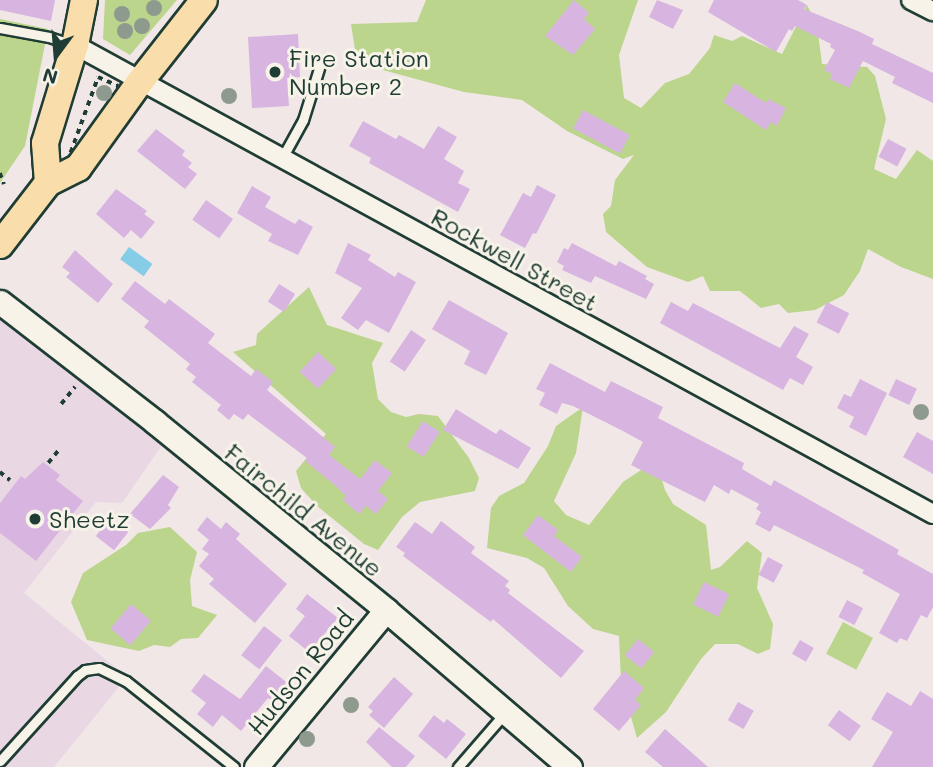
<!DOCTYPE html>
<style>
body{margin:0}
#map{position:relative;width:933px;height:767px;overflow:hidden;background:#f1e7e6;font-family:Mali,sans-serif}
div>[style]{position:absolute}
[style*='--x']{left:calc(var(--x)*1px);top:calc(var(--y)*1px);width:calc(var(--w)*1px);rotate:calc(var(--a)*1deg)}
.built>*{inset:0;background:#e9d8e4}
.green>*{inset:0;background:#bbd58d;transform-origin:0 0}
.water>*{inset:0;background:#85cce6;transform-origin:0 0}
.building>*{inset:0;background:#d7b5e0;transform-origin:0 0}
.path>*{height:3.5px;margin-top:-1.75px;transform-origin:0;background:repeating-linear-gradient(90deg,#1f3d34 0 5px,transparent 0 10px)}
.roads{filter:drop-shadow(2px 0 #1f3d34) drop-shadow(-2px 0 #1f3d34) drop-shadow(0 2px #1f3d34) drop-shadow(0 -2px #1f3d34)}
.lane>*{height:9px;margin:-4.5px;padding:0 4.5px;transform-origin:4.5px;border-radius:4.5px;background:#f7f3e8}
.street>*{height:18px;margin:-9px;padding:0 9px;transform-origin:9px;border-radius:9px;background:#f7f3e8}
.secondary>*{height:23px;margin:-11.5px;padding:0 11.5px;transform-origin:11.5px;border-radius:11.5px;background:#f7f3e8}
.primary>*{height:26px;margin:-13px;padding:0 13px;transform-origin:13px;border-radius:13px;background:#f9deab}
.trees>*{width:16px;height:16px;margin:-8px;border-radius:50%;background:#8f9a8e}
.dots>*{width:19px;height:19px;translate:-50% -50%;box-sizing:border-box;border:4px solid #f7f3e8;border-radius:50%}
span{translate:-50% -50%;white-space:nowrap;text-align:center;line-height:1.15;-webkit-text-stroke:6px #f7f3e8;paint-order:stroke}
.poi-label{font-size:24px;color:#1f3d34}
.left{translate:0 -50%;text-align:left}
.street-label{font-size:24px;color:#1f3d34}
.north{position:absolute;left:21px;top:21px;width:70px;height:70px;-webkit-text-stroke:5px #f7f3e8;paint-order:stroke;rotate:196deg;font-size:19px;font-weight:700;line-height:28px;text-align:center;color:#1f3d34}
.north::after{content:'';display:block;margin:auto;width:24px;height:32px;background:#1f3d34;clip-path:polygon(50% 0,100% 100%,50% 72%,0 100%)}
</style>
<div id="map">
<div class="built">
<i style="clip-path:polygon(0 302px,169px 435px,122px 503px,96px 502px,24px 593px,127px 677px,54px 767px,0 767px)"></i>
</div>
<div class="green">
<i style="clip-path:polygon(105px 0,177px 0,130px 55px,103px 39px)"></i>
<i style="clip-path:polygon(426px 0,638px 0,619px 55px,624px 98px,641px 108px,665px 83px,689px 74px,710px 48px,714px 35px,732px 41px,742px 36px,782px 54px,807px 5px,817px 25px,822px 64px,867px 67px,875px 76px,886px 119px,874px 169px,896px 179px,917px 150px,933px 161px,933px 279px,901px 267px,868px 249px,860px 271px,844px 295px,815px 310px,788px 313px,779px 304px,761px 308px,740px 291px,710px 291px,703px 276px,688px 282px,647px 267px,606px 232px,603px 214px,611px 206px,615px 180px,634px 155px,623px 159px,567px 131px,522px 100px,464px 92px,357px 63px,351px 24px,417px 22px)"></i>
<i style="clip-path:polygon(0 19px,48px 29px,25px 146px,0 183px)"></i>
<i style="clip-path:polygon(309px 287px,327px 325px,383px 343px,372px 363px,378px 399px,391px 412px,406px 417px,419px 414px,438px 416px,469px 458px,479px 478px,475px 491px,420px 502px,402px 517px,378px 550px,364px 544px,317px 506px,301px 488px,296px 471px,326px 434px,233px 352px,256px 345px,257px 334px)"></i>
<i style="clip-path:polygon(583px 407px,576px 453px,554px 501px,566px 515px,589px 525px,623px 482px,656px 460px,665px 490px,673px 504px,706px 525px,711px 570px,720px 567px,747px 541px,762px 553px,757px 588px,773px 624px,770px 649px,758px 654px,738px 644px,715px 644px,701px 659px,666px 712px,637px 738px,621px 682px,619px 636px,593px 629px,568px 606px,544px 568px,527px 558px,487px 548px,491px 508px,499px 496px,524px 483px,548px 446px,556px 426px)"></i>
<i style="clip-path:polygon(170px 527px,197px 552px,190px 580px,192px 606px,217px 615px,198px 638px,181px 639px,170px 647px,154px 645px,139px 651px,87px 640px,71px 602px,83px 573px,126px 545px,138px 533px)"></i>
<i style="left:843px;top:622px;width:34px;height:36px;rotate:28deg"></i>
</div>
<div class="water">
<i style="left:129px;top:247px;width:29px;height:15px;rotate:36deg"></i>
</div>
<div class="building">
<i style="clip-path:polygon(0 0,55px 0,51px 21px,0 10px)"></i>
<i style="clip-path:polygon(574px 0,589px 13px,584px 19px,595px 29px,573px 55px,545px 36px)"></i>
<i style="clip-path:polygon(657px 0,683px 10px,673px 29px,649px 17px)"></i>
<i style="clip-path:polygon(714px 0,798px 0,807px 5px,804px 9px,860px 32px,874px 39px,872px 44px,933px 73px,933px 103px,892px 83px,895px 77px,863px 61px,849px 88px,830px 79px,832px 74px,824px 70px,835px 50px,830px 47px,831px 44px,795px 26px,792px 31px,789px 29px,776px 52px,708px 12px)"></i>
<i style="clip-path:polygon(298px 34px,300px 77px,287px 78px,289px 106px,252px 108px,248px 37px)"></i>
<i style="clip-path:polygon(735px 83px,766px 103px,768px 99px,786px 108px,777px 126px,771px 122px,766px 130px,723px 102px)"></i>
<i style="left:583px;top:110px;width:53px;height:21px;rotate:28deg"></i>
<i style="clip-path:polygon(363px 121px,396px 139px,399px 135px,424px 149px,438px 126px,457px 137px,444px 159px,464px 171px,458px 183px,470px 189px,458px 212px,369px 163px,371px 158px,349px 146px)"></i>
<i style="clip-path:polygon(156px 129px,185px 151px,182px 155px,192px 163px,188px 167px,197px 174px,185px 189px,137px 151px)"></i>
<i style="left:888px;top:139px;width:21px;height:20px;rotate:28deg"></i>
<i style="clip-path:polygon(537px 185px,556px 195px,536px 234px,533px 233px,525px 248px,500px 235px,523px 193px,531px 197px)"></i>
<i style="clip-path:polygon(252px 186px,271px 197px,265px 207px,295px 224px,299px 219px,313px 227px,298px 255px,268px 241px,272px 234px,237px 213px)"></i>
<i style="clip-path:polygon(116px 189px,147px 211px,144px 214px,155px 222px,141px 239px,131px 230px,124px 238px,96px 214px)"></i>
<i style="left:206px;top:200px;width:33px;height:24px;rotate:35deg"></i>
<i style="clip-path:polygon(348px 243px,371px 255px,368px 260px,395px 277px,398px 272px,416px 282px,389px 333px,366px 320px,358px 330px,341px 318px,362px 288px,335px 273px)"></i>
<i style="clip-path:polygon(572px 243px,616px 266px,619px 261px,647px 276px,645px 279px,654px 284px,646px 299px,595px 276px,591px 283px,562px 270px,564px 266px,557px 262px,564px 248px,568px 250px)"></i>
<i style="clip-path:polygon(75px 250px,113px 284px,98px 303px,66px 277px,70px 273px,62px 267px)"></i>
<i style="clip-path:polygon(135px 281px,165px 304px,169px 299px,215px 334px,208px 343px,251px 376px,256px 369px,273px 382px,267px 390px,335px 447px,329px 455px,360px 479px,375px 460px,392px 473px,378px 491px,388px 499px,376px 514px,366px 506px,359px 514px,343px 500px,346px 496px,336px 486px,305px 461px,307px 458px,248px 414px,243px 420px,234px 414px,229px 420px,217px 410px,221px 405px,192px 382px,196px 377px,186px 369px,190px 364px,144px 327px,149px 321px,121px 299px)"></i>
<i style="left:279px;top:284px;width:19px;height:21px;rotate:32deg"></i>
<i style="clip-path:polygon(449px 300px,508px 333px,486px 375px,464px 364px,470px 351px,432px 329px)"></i>
<i style="clip-path:polygon(671px 302px,688px 311px,693px 303px,780px 348px,794px 326px,809px 334px,796px 357px,813px 367px,803px 385px,790px 378px,783px 390px,660px 323px)"></i>
<i style="left:827px;top:302px;width:25px;height:23px;rotate:27deg"></i>
<i style="left:411px;top:330px;width:18px;height:38px;rotate:34deg"></i>
<i style="left:318px;top:352px;width:25px;height:27px;rotate:43deg"></i>
<i style="clip-path:polygon(550px 363px,605px 392px,611px 381px,663px 407px,658px 418px,744px 463px,742px 469px,771px 486px,774px 480px,899px 550px,897px 554px,933px 574px,933px 607px,927px 618px,921px 615px,907px 641px,900px 638px,897px 643px,879px 633px,900px 594px,862px 573px,864px 570px,774px 525px,770px 532px,755px 524px,761px 512px,756px 509px,759px 504px,731px 489px,729px 494px,714px 485px,705px 502px,631px 465px,643px 442px,621px 430px,573px 406px,562px 403px,557px 414px,539px 405px,545px 393px,536px 389px)"></i>
<i style="clip-path:polygon(860px 379px,887px 393px,866px 436px,849px 427px,854px 417px,837px 408px,844px 394px,851px 397px)"></i>
<i style="left:896px;top:379px;width:23px;height:18px;rotate:25deg"></i>
<i style="clip-path:polygon(456px 409px,496px 434px,500px 429px,531px 448px,518px 469px,443px 430px)"></i>
<i style="left:423px;top:421px;width:20px;height:30px;rotate:33deg"></i>
<i style="clip-path:polygon(917px 432px,933px 441px,933px 474px,903px 457px)"></i>
<i style="clip-path:polygon(43px 462px,60px 475px,56px 480px,83px 501px,36px 561px,0 533px,0 503px,21px 476px,25px 479px)"></i>
<i style="clip-path:polygon(163px 475px,179px 487px,168px 505px,171px 508px,150px 529px,130px 514px)"></i>
<i style="clip-path:polygon(538px 515px,558px 530px,554px 536px,582px 557px,571px 572px,523px 535px)"></i>
<i style="clip-path:polygon(207px 517px,221px 529px,226px 522px,240px 534px,236px 539px,287px 584px,255px 623px,209px 584px,214px 579px,199px 566px,209px 554px,202px 549px,209px 540px,197px 530px)"></i>
<i style="left:110px;top:518px;width:23px;height:23px;rotate:38deg"></i>
<i style="clip-path:polygon(441px 521px,475px 547px,471px 553px,509px 581px,505px 586px,510px 590px,508px 593px,584px 651px,561px 678px,493px 619px,491px 622px,476px 611px,403px 556px,405px 553px,396px 547px,415px 522px,432px 534px)"></i>
<i style="left:768px;top:557px;width:17px;height:20px;rotate:28deg"></i>
<i style="left:704px;top:582px;width:28px;height:25px;rotate:26deg"></i>
<i style="clip-path:polygon(307px 594px,338px 618px,309px 652px,289px 636px,305px 616px,296px 609px)"></i>
<i style="left:847px;top:600px;width:18px;height:19px;rotate:27deg"></i>
<i style="left:131px;top:604px;width:26px;height:32px;rotate:40deg"></i>
<i style="left:264px;top:626px;width:23px;height:37px;rotate:38deg"></i>
<i style="left:638px;top:639px;width:21px;height:21px;rotate:39deg"></i>
<i style="left:800px;top:640px;width:16px;height:16px;rotate:30deg"></i>
<i style="clip-path:polygon(266px 666px,290px 685px,275px 703px,268px 698px,241px 731px,222px 715px,213px 727px,197px 714px,206px 703px,191px 691px,204px 674px,240px 699px)"></i>
<i style="clip-path:polygon(624px 671px,644px 688px,635px 700px,641px 705px,619px 731px,593px 709px)"></i>
<i style="clip-path:polygon(394px 677px,413px 694px,384px 728px,369px 715px,373px 711px,368px 707px)"></i>
<i style="clip-path:polygon(920px 691px,933px 699px,933px 767px,872px 767px,893px 732px,871px 719px,887px 692px,911px 706px)"></i>
<i style="left:738px;top:702px;width:18px;height:21px;rotate:29deg"></i>
<i style="left:839px;top:710px;width:27px;height:19px;rotate:36deg"></i>
<i style="clip-path:polygon(434px 715px,444px 723px,447px 719px,466px 734px,446px 759px,418px 736px)"></i>
<i style="clip-path:polygon(379px 727px,415px 756px,406px 767px,392px 767px,366px 742px)"></i>
<i style="clip-path:polygon(665px 729px,708px 767px,663px 767px,645px 752px)"></i>
</div>
<div class="path">
<i style="--x:98;--y:77;--w:22;--a:24"></i>
<i style="--x:118;--y:86;--w:7;--a:82"></i>
<i style="--x:119;--y:93;--w:86;--a:127"></i>
<i style="--x:67;--y:162;--w:90;--a:-70"></i>
<i style="--x:0;--y:173;--w:12;--a:70"></i>
<i style="--x:61;--y:404;--w:22;--a:-51"></i>
<i style="--x:48;--y:463;--w:19;--a:-51"></i>
<i style="--x:0;--y:472;--w:13;--a:39"></i>
</div>
<div class="roads">
<div class="lane">
<i style="--x:0;--y:28;--w:50;--a:10.4"></i>
<i style="--x:49;--y:37;--w:25;--a:18"></i>
<i style="--x:282;--y:158;--w:43;--a:-61.1"></i>
<i style="--x:303;--y:120;--w:61;--a:-72.8"></i>
<i style="--x:0;--y:761;--w:115;--a:-47.8"></i>
<i style="--x:77;--y:676;--w:10;--a:-37"></i>
<i style="--x:85;--y:670;--w:14;--a:-8"></i>
<i style="--x:99;--y:668;--w:30;--a:26"></i>
<i style="--x:126;--y:681;--w:138;--a:38.5"></i>
<i style="--x:458;--y:767;--w:72;--a:-49"></i>
</div>
<div class="street">
<i style="--x:911;--y:0;--w:25;--a:27"></i>
<i style="--x:75;--y:45;--w:978;--a:28.66"></i>
</div>
<div class="secondary">
<i style="--x:0;--y:302;--w:196;--a:37.7"></i>
<i style="--x:155;--y:422;--w:298;--a:39.1"></i>
<i style="--x:386;--y:610;--w:242;--a:40.5"></i>
<i style="--x:256;--y:767;--w:204;--a:-50.4"></i>
</div>
<div class="primary">
<i style="--x:48;--y:183;--w:40;--a:-94.3"></i>
<i style="--x:45;--y:143;--w:102;--a:-73"></i>
<i style="--x:75;--y:45;--w:46;--a:-78.7"></i>
<i style="--x:0;--y:245;--w:78;--a:-52.3"></i>
<i style="--x:48;--y:183;--w:34;--a:-27"></i>
<i style="--x:78;--y:168;--w:105;--a:-54.3"></i>
<i style="--x:139;--y:83;--w:105;--a:-51.9"></i>
</div>
</div>
<div class="trees">
<i style="left:154px;top:8px"></i>
<i style="left:122px;top:14px"></i>
<i style="left:142px;top:26px"></i>
<i style="left:125px;top:31px"></i>
<i style="left:104px;top:93px"></i>
<i style="left:229px;top:96px"></i>
<i style="left:921px;top:412px"></i>
<i style="left:351px;top:705px"></i>
<i style="left:307px;top:739px"></i>
</div>
<div class="dots">
<i style="left:275px;top:72px;background:#1f3d34"></i>
<i style="left:35px;top:519px;background:#1f3d34"></i>
</div>
<div class="poi-label">
<span class="left" style="left:289px;top:72px">Fire Station<br>Number 2</span>
<span class="left" style="left:49px;top:519px">Sheetz</span>
</div>
<div class="street-label">
<span style="left:515px;top:259px;rotate:29deg">Rockwell Street</span>
<span style="left:304px;top:510px;rotate:39deg">Fairchild Avenue</span>
<span style="left:300px;top:672px;rotate:-51deg">Hudson Road</span>
</div>
<div class="north">N</div>
</div>
